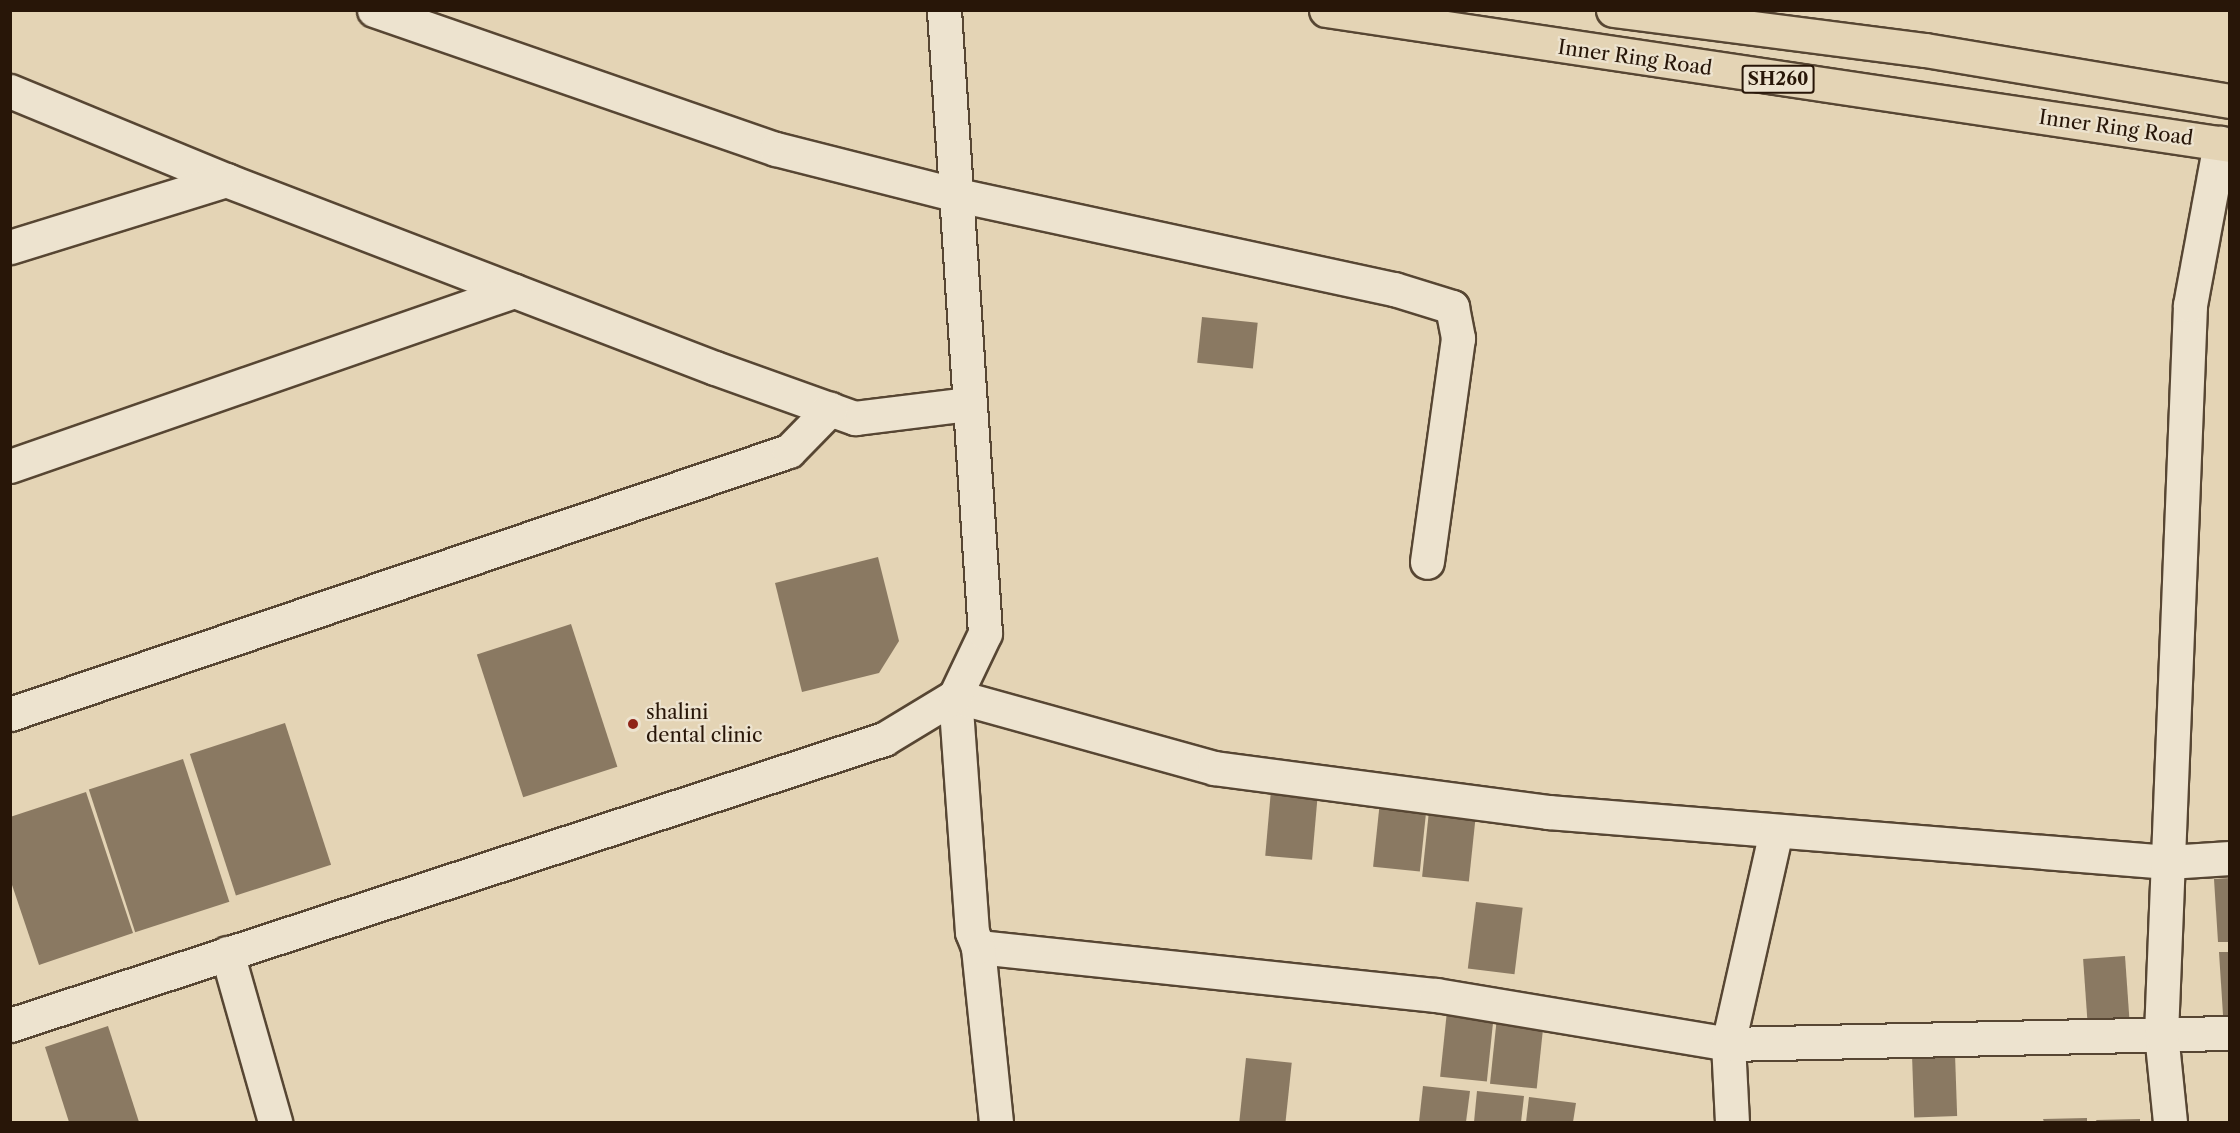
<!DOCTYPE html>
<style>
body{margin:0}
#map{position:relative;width:2240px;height:1133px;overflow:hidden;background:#e4d4b5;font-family:"Libre Caslon Text",serif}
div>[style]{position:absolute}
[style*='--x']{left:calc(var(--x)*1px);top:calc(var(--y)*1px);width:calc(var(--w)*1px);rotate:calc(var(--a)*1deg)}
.building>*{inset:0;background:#8a7962;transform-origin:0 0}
.roads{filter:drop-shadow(2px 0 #574633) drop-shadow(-2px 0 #574633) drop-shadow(0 2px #574633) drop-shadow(0 -2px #574633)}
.minor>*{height:33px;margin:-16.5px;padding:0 16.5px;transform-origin:16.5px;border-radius:16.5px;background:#ede3cf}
.tertiary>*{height:33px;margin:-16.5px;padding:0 16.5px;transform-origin:16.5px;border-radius:16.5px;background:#ede3cf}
.trunk>*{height:33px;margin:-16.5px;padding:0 16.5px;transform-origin:16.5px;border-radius:16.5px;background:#e4d4b5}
.dots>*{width:16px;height:16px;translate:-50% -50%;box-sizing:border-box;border:3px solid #ede3cf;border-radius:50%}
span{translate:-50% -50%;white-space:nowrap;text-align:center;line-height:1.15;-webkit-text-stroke:4.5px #ede3cf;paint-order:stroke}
.shield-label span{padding:2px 4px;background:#ede3cf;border:2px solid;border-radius:4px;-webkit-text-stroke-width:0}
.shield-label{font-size:18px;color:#281608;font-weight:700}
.street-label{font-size:20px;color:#281608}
.poi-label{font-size:20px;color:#281608}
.left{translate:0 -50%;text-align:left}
.frame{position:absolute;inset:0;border:12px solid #281608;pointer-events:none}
</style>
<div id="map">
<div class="building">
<i style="left:1202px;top:317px;width:56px;height:46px;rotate:6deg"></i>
<i style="clip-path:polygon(878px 557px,899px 641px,879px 673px,802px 692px,775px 583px)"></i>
<i style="left:571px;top:624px;width:150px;height:99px;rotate:72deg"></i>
<i style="left:285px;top:723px;width:149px;height:100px;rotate:72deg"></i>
<i style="left:183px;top:759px;width:150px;height:99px;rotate:72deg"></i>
<i style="left:1271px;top:790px;width:47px;height:66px;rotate:5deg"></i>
<i style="clip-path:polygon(86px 792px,133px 933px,39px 965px,10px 879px,10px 817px)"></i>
<i style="left:1380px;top:801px;width:47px;height:66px;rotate:6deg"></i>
<i style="left:1429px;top:811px;width:47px;height:66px;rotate:6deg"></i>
<i style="clip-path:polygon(2230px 878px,2230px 942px,2218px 942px,2214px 879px)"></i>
<i style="left:1476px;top:902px;width:47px;height:67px;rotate:7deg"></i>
<i style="clip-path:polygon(2219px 952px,2230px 952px,2230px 1015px,2223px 1015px)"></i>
<i style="left:2125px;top:956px;width:63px;height:42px;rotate:86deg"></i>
<i style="left:1447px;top:1011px;width:47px;height:66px;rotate:6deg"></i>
<i style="left:1497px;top:1017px;width:47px;height:67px;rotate:6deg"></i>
<i style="clip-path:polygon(108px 1026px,139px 1122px,69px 1122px,45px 1047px)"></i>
<i style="left:1955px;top:1054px;width:62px;height:43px;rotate:88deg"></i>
<i style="left:1246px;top:1058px;width:46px;height:64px;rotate:6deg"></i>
<i style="clip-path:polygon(1423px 1086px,1470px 1091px,1466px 1122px,1419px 1122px)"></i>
<i style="clip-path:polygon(1477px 1091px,1524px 1096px,1521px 1122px,1474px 1122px)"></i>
<i style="clip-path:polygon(1529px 1097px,1576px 1103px,1573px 1122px,1526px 1122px)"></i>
<i style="clip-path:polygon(2087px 1118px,2087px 1122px,2044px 1122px,2043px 1119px)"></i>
<i style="clip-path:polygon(2140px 1119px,2140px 1122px,2097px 1122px,2096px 1120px)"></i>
</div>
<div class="roads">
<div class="minor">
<i style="--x:374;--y:10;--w:425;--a:19.1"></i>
<i style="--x:776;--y:149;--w:188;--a:14.2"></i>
<i style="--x:958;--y:195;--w:446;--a:12.2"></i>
<i style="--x:1394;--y:289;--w:61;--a:17.2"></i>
<i style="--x:1452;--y:307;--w:32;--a:79"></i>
<i style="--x:1458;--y:338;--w:226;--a:97.9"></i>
<i style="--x:10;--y:91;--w:234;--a:22.4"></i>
<i style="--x:226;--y:180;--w:524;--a:21.03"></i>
<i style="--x:715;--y:368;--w:149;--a:19.7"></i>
<i style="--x:855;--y:418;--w:115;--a:-7"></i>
<i style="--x:10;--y:247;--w:226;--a:-17.2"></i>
<i style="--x:10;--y:466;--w:534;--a:-19.15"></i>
<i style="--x:10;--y:714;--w:822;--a:-18.66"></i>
<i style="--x:789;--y:451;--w:59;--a:-45.7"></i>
<i style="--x:978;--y:947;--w:461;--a:6"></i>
<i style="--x:1436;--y:995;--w:296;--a:9.5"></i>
<i style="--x:1728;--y:1044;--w:502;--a:-1.26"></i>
<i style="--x:227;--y:953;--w:176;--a:74.1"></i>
<i style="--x:996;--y:1122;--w:176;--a:-95.9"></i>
<i style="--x:978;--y:947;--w:16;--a:-112"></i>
<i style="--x:972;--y:932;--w:237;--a:-94.1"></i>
<i style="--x:955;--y:696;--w:269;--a:15.5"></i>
<i style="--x:1214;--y:768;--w:337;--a:7.5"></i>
<i style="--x:1548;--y:812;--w:622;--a:4.61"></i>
<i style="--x:2168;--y:862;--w:62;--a:-3.7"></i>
<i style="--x:1732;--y:1122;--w:78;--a:-92.9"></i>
<i style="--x:1728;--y:1044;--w:218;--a:-77.3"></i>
<i style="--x:2170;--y:1122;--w:88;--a:-95.8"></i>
<i style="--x:2161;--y:1034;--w:730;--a:-87.72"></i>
<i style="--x:2190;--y:305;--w:165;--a:-79.5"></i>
</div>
<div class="tertiary">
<i style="--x:10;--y:1025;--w:920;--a:-18.12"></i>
<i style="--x:884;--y:739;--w:83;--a:-31.2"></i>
<i style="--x:955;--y:696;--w:70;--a:-64.5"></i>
<i style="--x:985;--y:633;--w:624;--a:-93.77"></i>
</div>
<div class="trunk">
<i style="--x:1326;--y:10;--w:914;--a:8.49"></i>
<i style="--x:1613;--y:10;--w:315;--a:7.3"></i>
<i style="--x:1925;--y:50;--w:309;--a:9.5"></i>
</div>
</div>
<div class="dots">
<i style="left:633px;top:724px;background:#8f2418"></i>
</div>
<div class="shield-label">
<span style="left:1778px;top:79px">SH260</span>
</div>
<div class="street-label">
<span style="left:1635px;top:58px;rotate:8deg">Inner Ring Road</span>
<span style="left:2116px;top:128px;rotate:8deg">Inner Ring Road</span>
</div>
<div class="poi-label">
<span class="left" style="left:646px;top:724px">shalini<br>dental clinic</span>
</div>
<div class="frame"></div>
</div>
